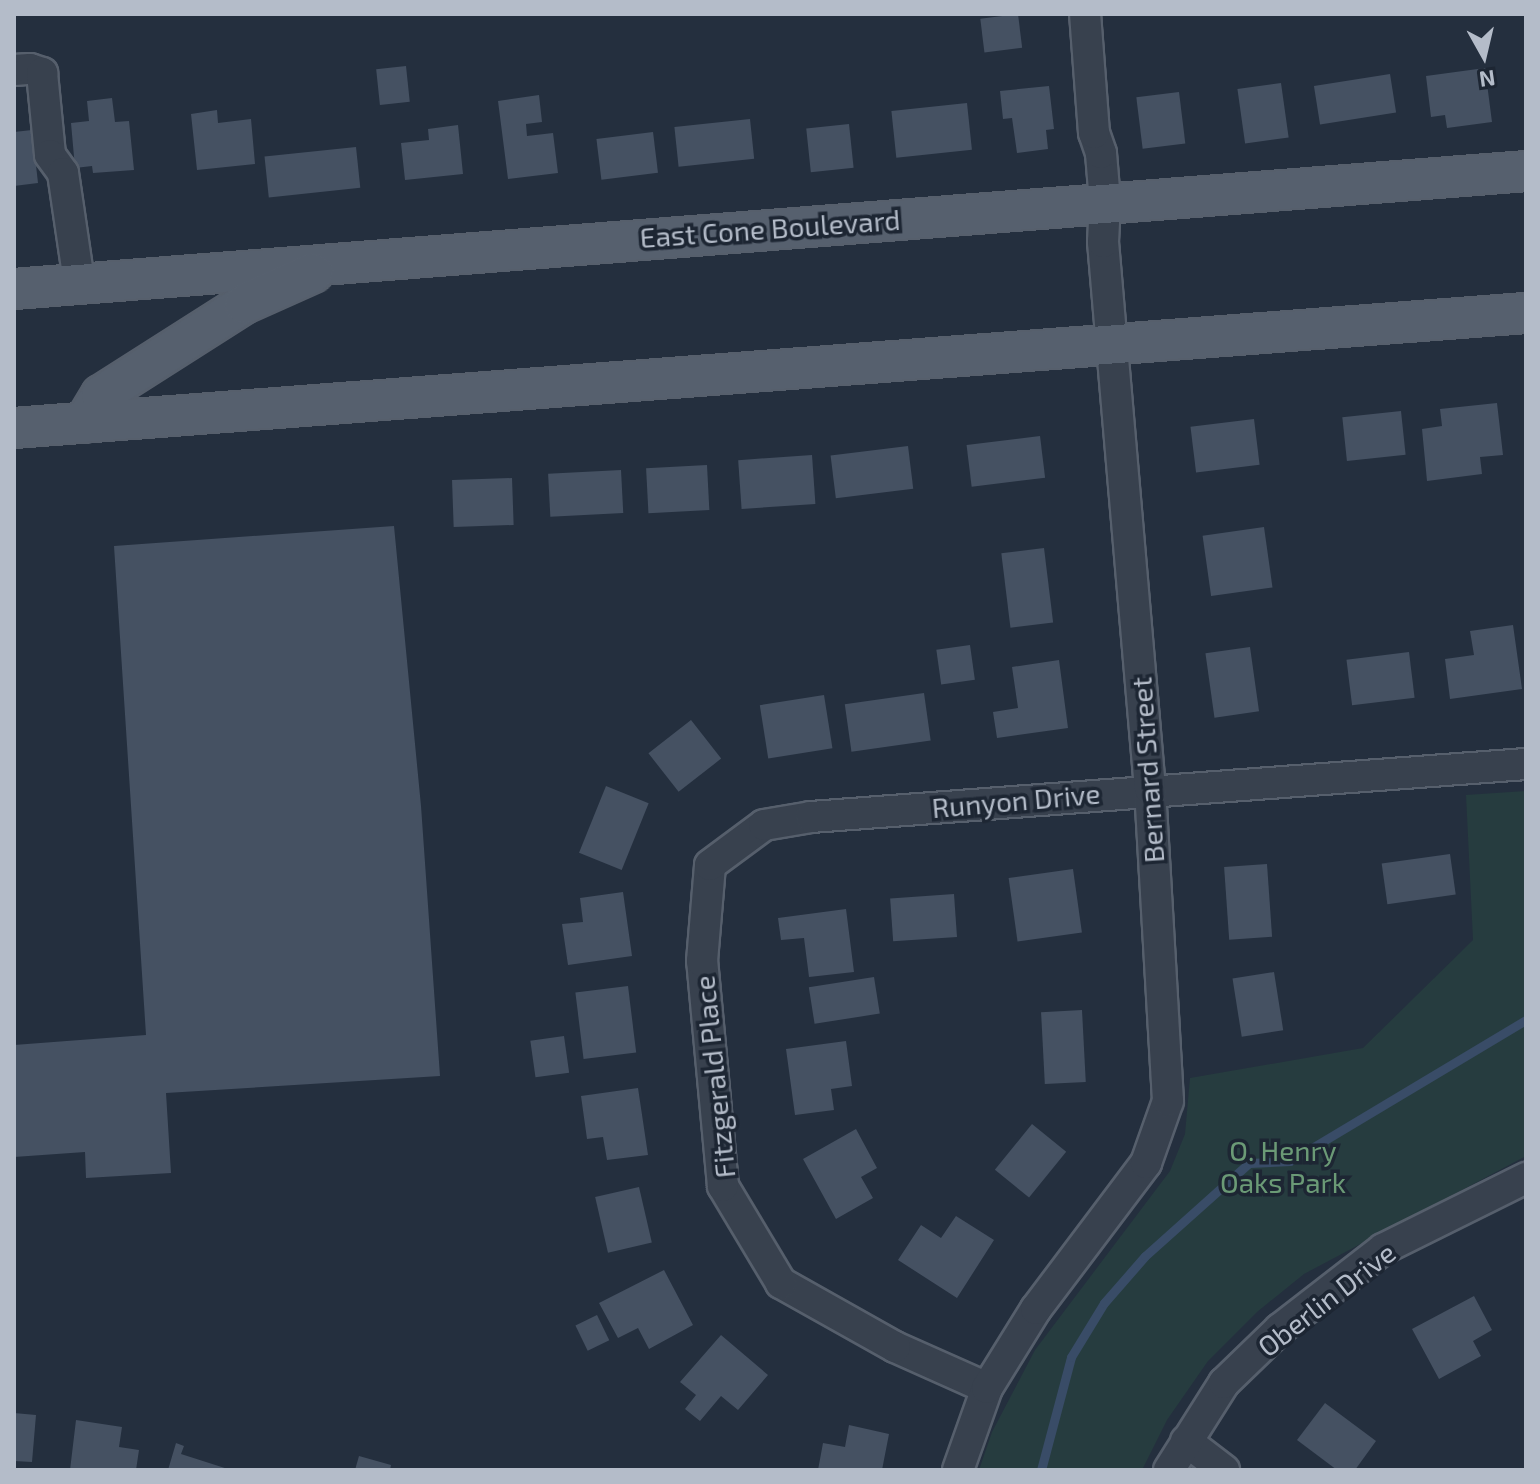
<!DOCTYPE html>
<style>
body{margin:0}
#map{position:relative;width:1540px;height:1484px;overflow:hidden;background:#242f3e;font-family:"Exo 2",sans-serif}
div>[style]{position:absolute}
[style*='--x']{left:calc(var(--x)*1px);top:calc(var(--y)*1px);width:calc(var(--w)*1px);rotate:calc(var(--a)*1deg)}
.green>*{inset:0;background:#263c3f}
.stream>*{height:9px;margin:-4.5px;padding:0 4.5px;transform-origin:4.5px;border-radius:4.5px;background:#394c67}
.building>*{inset:0;background:#455162;transform-origin:0 0}
.roads{filter:drop-shadow(2px 0 #565f6c) drop-shadow(-2px 0 #565f6c) drop-shadow(0 2px #565f6c) drop-shadow(0 -2px #565f6c)}
.minor>*{height:30px;margin:-15px;padding:0 15px;transform-origin:15px;border-radius:15px;background:#38414e}
.major>*{height:38px;margin:-19px;padding:0 19px;transform-origin:19px;border-radius:19px;background:#56606e}
span{translate:-50% -50%;white-space:nowrap;text-align:center;line-height:1.15;-webkit-text-stroke:7px #1d2633;paint-order:stroke}
.street-label{font-size:28px;color:#b4bcc9}
.park-label{font-size:28px;color:#6b9a76}
.frame{position:absolute;inset:0;border:16px solid #b4bcc9;pointer-events:none}
.north{position:absolute;left:1444px;top:16px;width:80px;height:80px;-webkit-text-stroke:6px #1d2633;paint-order:stroke;rotate:172deg;font-size:22px;font-weight:700;line-height:32px;text-align:center;color:#b4bcc9}
.north::after{content:'';display:block;margin:auto;width:28px;height:36px;background:#b4bcc9;clip-path:polygon(50% 0,100% 100%,50% 72%,0 100%)}
</style>
<div id="map">
<div class="green">
<i style="clip-path:polygon(1526px 791px,1526px 1156px,1304px 1274px,1257px 1312px,1208px 1361px,1167px 1420px,1142px 1470px,979px 1470px,992px 1432px,1035px 1350px,1170px 1171px,1185px 1134px,1190px 1078px,1363px 1048px,1473px 940px,1466px 795px)"></i>
</div>
<div class="stream">
<i style="--x:1041;--y:1470;--w:117;--a:-75.1"></i>
<i style="--x:1071;--y:1357;--w:63;--a:-58.6"></i>
<i style="--x:1104;--y:1303;--w:62;--a:-48.9"></i>
<i style="--x:1145;--y:1256;--w:140;--a:-41.8"></i>
<i style="--x:1249;--y:1163;--w:41;--a:-2.8"></i>
<i style="--x:1290;--y:1161;--w:275;--a:-30.9"></i>
</div>
<div class="building">
<i style="left:1018px;top:14px;width:34px;height:38px;rotate:83deg"></i>
<i style="left:406px;top:66px;width:36px;height:30px;rotate:84deg"></i>
<i style="clip-path:polygon(1485px 68px,1492px 122px,1447px 128px,1445px 115px,1431px 117px,1426px 76px)"></i>
<i style="left:1390px;top:74px;width:39px;height:77px;rotate:81deg"></i>
<i style="left:1281px;top:83px;width:55px;height:44px;rotate:82deg"></i>
<i style="clip-path:polygon(1049px 86px,1054px 129px,1046px 130px,1048px 149px,1017px 153px,1012px 118px,1003px 119px,1000px 91px)"></i>
<i style="left:1179px;top:92px;width:52px;height:43px;rotate:83deg"></i>
<i style="clip-path:polygon(539px 95px,542px 122px,526px 124px,527px 136px,553px 133px,558px 173px,508px 179px,498px 101px)"></i>
<i style="clip-path:polygon(112px 98px,115px 122px,129px 121px,134px 170px,93px 173px,92px 166px,75px 168px,71px 123px,89px 121px,87px 101px)"></i>
<i style="left:967px;top:103px;width:47px;height:76px;rotate:84deg"></i>
<i style="clip-path:polygon(217px 110px,218px 123px,251px 119px,255px 164px,197px 170px,191px 114px)"></i>
<i style="left:750px;top:119px;width:40px;height:76px;rotate:84deg"></i>
<i style="left:849px;top:124px;width:44px;height:43px;rotate:84deg"></i>
<i style="clip-path:polygon(458px 125px,463px 174px,405px 180px,401px 143px,429px 140px,428px 129px)"></i>
<i style="clip-path:polygon(32px 130px,38px 183px,14px 186px,14px 132px)"></i>
<i style="left:653px;top:132px;width:41px;height:57px;rotate:83deg"></i>
<i style="left:356px;top:147px;width:41px;height:92px;rotate:84deg"></i>
<i style="clip-path:polygon(1497px 403px,1503px 455px,1480px 457px,1482px 474px,1427px 481px,1422px 429px,1442px 426px,1440px 409px)"></i>
<i style="left:1401px;top:411px;width:44px;height:59px;rotate:84deg"></i>
<i style="left:1254px;top:419px;width:46px;height:64px;rotate:83deg"></i>
<i style="left:1040px;top:436px;width:42px;height:74px;rotate:83deg"></i>
<i style="left:908px;top:446px;width:43px;height:78px;rotate:83deg"></i>
<i style="left:812px;top:455px;width:49px;height:74px;rotate:86deg"></i>
<i style="left:707px;top:465px;width:45px;height:61px;rotate:87deg"></i>
<i style="left:621px;top:470px;width:43px;height:73px;rotate:87deg"></i>
<i style="left:512px;top:478px;width:47px;height:60px;rotate:88deg"></i>
<i style="clip-path:polygon(394px 526px,421px 806px,440px 1076px,166px 1093px,171px 1173px,86px 1178px,85px 1152px,14px 1157px,14px 1045px,146px 1035px,114px 546px)"></i>
<i style="left:1264px;top:527px;width:61px;height:62px;rotate:82deg"></i>
<i style="left:1044px;top:548px;width:75px;height:43px;rotate:83deg"></i>
<i style="clip-path:polygon(1513px 625px,1522px 689px,1450px 699px,1445px 659px,1474px 655px,1470px 631px)"></i>
<i style="left:970px;top:645px;width:35px;height:34px;rotate:82deg"></i>
<i style="left:1250px;top:647px;width:65px;height:45px;rotate:82deg"></i>
<i style="left:1409px;top:652px;width:46px;height:63px;rotate:83deg"></i>
<i style="clip-path:polygon(1059px 660px,1068px 728px,997px 738px,993px 712px,1018px 708px,1012px 667px)"></i>
<i style="left:924px;top:693px;width:48px;height:80px;rotate:82deg"></i>
<i style="left:824px;top:695px;width:54px;height:65px;rotate:81deg"></i>
<i style="left:691px;top:720px;width:49px;height:54px;rotate:52deg"></i>
<i style="left:606px;top:786px;width:46px;height:72px;rotate:22deg"></i>
<i style="left:1450px;top:854px;width:41px;height:69px;rotate:82deg"></i>
<i style="left:1267px;top:864px;width:73px;height:43px;rotate:86deg"></i>
<i style="left:1073px;top:869px;width:64px;height:65px;rotate:82deg"></i>
<i style="clip-path:polygon(623px 892px,632px 956px,568px 965px,562px 924px,583px 922px,580px 898px)"></i>
<i style="left:954px;top:894px;width:43px;height:64px;rotate:86deg"></i>
<i style="clip-path:polygon(846px 909px,854px 972px,809px 977px,804px 938px,781px 940px,778px 918px)"></i>
<i style="left:1274px;top:972px;width:59px;height:42px;rotate:81deg"></i>
<i style="left:874px;top:977px;width:37px;height:66px;rotate:81deg"></i>
<i style="left:628px;top:986px;width:67px;height:53px;rotate:83deg"></i>
<i style="left:1082px;top:1010px;width:72px;height:41px;rotate:87deg"></i>
<i style="left:564px;top:1036px;width:37px;height:34px;rotate:82deg"></i>
<i style="clip-path:polygon(846px 1041px,852px 1086px,831px 1089px,834px 1110px,795px 1115px,786px 1049px)"></i>
<i style="clip-path:polygon(638px 1088px,648px 1155px,607px 1160px,603px 1137px,587px 1139px,581px 1096px)"></i>
<i style="left:1032px;top:1124px;width:44px;height:59px;rotate:39deg"></i>
<i style="clip-path:polygon(856px 1129px,877px 1168px,861px 1177px,873px 1198px,836px 1219px,803px 1159px)"></i>
<i style="left:639px;top:1187px;width:57px;height:45px;rotate:77deg"></i>
<i style="clip-path:polygon(956px 1216px,994px 1240px,957px 1298px,898px 1260px,921px 1225px,941px 1238px)"></i>
<i style="clip-path:polygon(664px 1270px,693px 1325px,649px 1349px,638px 1328px,618px 1338px,599px 1303px)"></i>
<i style="clip-path:polygon(1474px 1296px,1492px 1330px,1473px 1341px,1481px 1356px,1439px 1379px,1412px 1329px)"></i>
<i style="left:597px;top:1315px;width:28px;height:24px;rotate:64deg"></i>
<i style="clip-path:polygon(721px 1335px,768px 1375px,738px 1410px,721px 1396px,700px 1421px,685px 1409px,696px 1395px,680px 1382px)"></i>
<i style="clip-path:polygon(1325px 1403px,1376px 1441px,1355px 1470px,1337px 1470px,1297px 1440px)"></i>
<i style="clip-path:polygon(14px 1413px,36px 1415px,32px 1462px,14px 1461px)"></i>
<i style="clip-path:polygon(76px 1420px,122px 1427px,119px 1447px,139px 1450px,136px 1470px,70px 1470px)"></i>
<i style="clip-path:polygon(849px 1425px,889px 1434px,882px 1470px,818px 1470px,823px 1443px,845px 1447px)"></i>
<i style="clip-path:polygon(176px 1443px,184px 1446px,181px 1454px,231px 1470px,168px 1470px)"></i>
<i style="clip-path:polygon(359px 1456px,391px 1465px,390px 1470px,355px 1470px)"></i>
</div>
<div class="roads">
<div class="minor">
<i style="--x:14;--y:70;--w:16;--a:-4"></i>
<i style="--x:30;--y:69;--w:13;--a:18"></i>
<i style="--x:42;--y:73;--w:82;--a:84.4"></i>
<i style="--x:50;--y:155;--w:22;--a:54"></i>
<i style="--x:63;--y:173;--w:110;--a:81.6"></i>
<i style="--x:987;--y:1388;--w:101;--a:-156"></i>
<i style="--x:895;--y:1347;--w:131;--a:-150.7"></i>
<i style="--x:781;--y:1283;--w:113;--a:-120.9"></i>
<i style="--x:723;--y:1186;--w:226;--a:-95.3"></i>
<i style="--x:702;--y:961;--w:96;--a:-85.2"></i>
<i style="--x:710;--y:865;--w:67;--a:-36.5"></i>
<i style="--x:764;--y:825;--w:48;--a:-9.7"></i>
<i style="--x:811;--y:817;--w:717;--a:-4.24"></i>
<i style="--x:1186;--y:1441;--w:48;--a:37.3"></i>
<i style="--x:958;--y:1470;--w:87;--a:-70.5"></i>
<i style="--x:987;--y:1388;--w:93;--a:-58.2"></i>
<i style="--x:1036;--y:1309;--w:183;--a:-53"></i>
<i style="--x:1146;--y:1163;--w:66;--a:-70.5"></i>
<i style="--x:1168;--y:1101;--w:313;--a:-93.3"></i>
<i style="--x:1150;--y:789;--w:549;--a:-94.91"></i>
<i style="--x:1103;--y:242;--w:40;--a:-87.1"></i>
<i style="--x:1105;--y:202;--w:49;--a:-94.7"></i>
<i style="--x:1101;--y:153;--w:21;--a:-109"></i>
<i style="--x:1094;--y:133;--w:119;--a:-94.3"></i>
<i style="--x:1169;--y:1470;--w:103;--a:-57.7"></i>
<i style="--x:1224;--y:1383;--w:78;--a:-44"></i>
<i style="--x:1280;--y:1329;--w:130;--a:-37.8"></i>
<i style="--x:1383;--y:1249;--w:160;--a:-26.4"></i>
</div>
<div class="major">
<i style="--x:14;--y:289;--w:1517;--a:-4.46"></i>
<i style="--x:84;--y:423;--w:33;--a:-59"></i>
<i style="--x:101;--y:395;--w:169;--a:-32.5"></i>
<i style="--x:244;--y:304;--w:76;--a:-24.2"></i>
<i style="--x:14;--y:428;--w:1516;--a:-4.35"></i>
</div>
</div>
<div class="street-label">
<span style="left:770px;top:228px;rotate:-4deg">East Cone Boulevard</span>
<span style="left:1147px;top:770px;rotate:-94deg">Bernard Street</span>
<span style="left:1016px;top:800px;rotate:-5deg">Runyon Drive</span>
<span style="left:714px;top:1077px;rotate:-96deg">Fitzgerald Place</span>
<span style="left:1326px;top:1299px;rotate:-38deg">Oberlin Drive</span>
</div>
<div class="park-label">
<span style="left:1283px;top:1166px">O. Henry<br>Oaks Park</span>
</div>
<div class="frame"></div>
<div class="north">N</div>
</div>
